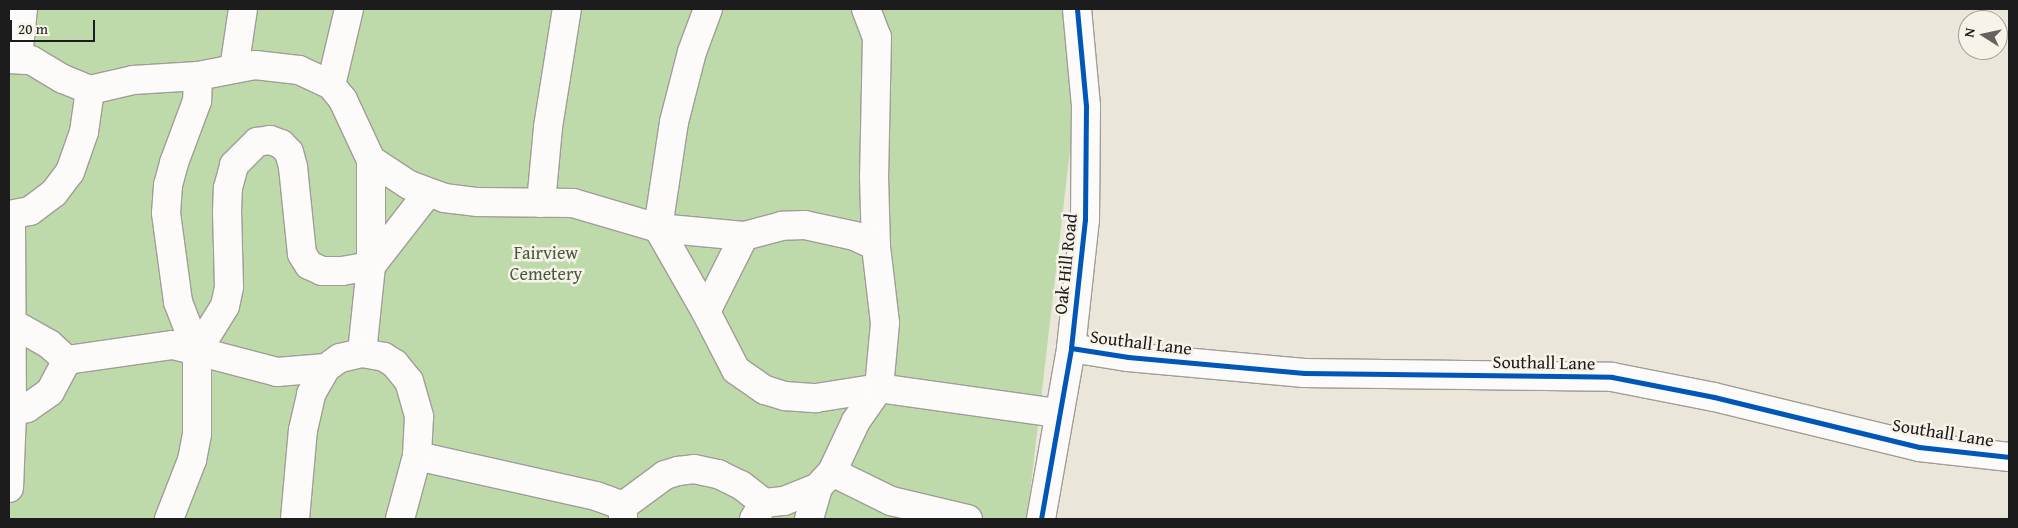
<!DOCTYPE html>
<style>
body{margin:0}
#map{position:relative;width:2018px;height:528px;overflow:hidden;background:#ebe6da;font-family:"Gentium Book Plus",serif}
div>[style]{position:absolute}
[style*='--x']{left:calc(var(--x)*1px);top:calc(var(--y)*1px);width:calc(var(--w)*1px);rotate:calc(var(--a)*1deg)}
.green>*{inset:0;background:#bedaaa}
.roads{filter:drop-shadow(1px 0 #a09d97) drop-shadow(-1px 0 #a09d97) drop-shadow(0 1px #a09d97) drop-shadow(0 -1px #a09d97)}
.minor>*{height:28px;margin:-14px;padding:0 14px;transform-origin:14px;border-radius:14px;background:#fcfbf9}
.cycleway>*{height:5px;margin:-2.5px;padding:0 2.5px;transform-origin:2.5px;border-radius:2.5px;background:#0057b8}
span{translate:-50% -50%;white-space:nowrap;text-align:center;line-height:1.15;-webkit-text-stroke:5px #f7f3e8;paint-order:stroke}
.park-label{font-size:18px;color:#485b40}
.street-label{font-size:18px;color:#1c1c1c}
.frame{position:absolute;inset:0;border:10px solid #1c1c1c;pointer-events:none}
.north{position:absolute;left:1958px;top:10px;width:50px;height:50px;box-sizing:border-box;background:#f7f3e8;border:1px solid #9f9d96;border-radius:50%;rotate:280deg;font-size:14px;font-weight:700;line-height:20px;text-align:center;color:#1c1c1c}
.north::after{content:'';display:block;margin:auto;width:18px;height:22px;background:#64635e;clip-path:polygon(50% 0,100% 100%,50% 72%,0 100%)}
.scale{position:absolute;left:10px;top:20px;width:85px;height:22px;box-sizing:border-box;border:2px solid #1c1c1c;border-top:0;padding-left:6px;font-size:15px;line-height:18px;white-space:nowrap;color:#1c1c1c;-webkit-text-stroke:4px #f7f3e8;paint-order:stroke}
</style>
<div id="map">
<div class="green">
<i style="clip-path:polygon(9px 9px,1076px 9px,1083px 39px,1027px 519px,9px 519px)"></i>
</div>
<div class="roads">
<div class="minor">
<i style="--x:349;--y:9;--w:78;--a:103.3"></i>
<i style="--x:331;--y:85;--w:19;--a:51"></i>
<i style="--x:343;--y:100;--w:66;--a:65"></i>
<i style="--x:371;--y:160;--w:45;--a:33.3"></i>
<i style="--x:409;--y:185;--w:37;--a:20"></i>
<i style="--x:444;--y:198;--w:34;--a:7"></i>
<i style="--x:478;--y:202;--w:95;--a:0.6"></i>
<i style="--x:573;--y:203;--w:89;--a:16.4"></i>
<i style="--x:658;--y:228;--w:86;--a:5.3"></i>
<i style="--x:866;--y:9;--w:30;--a:69"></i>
<i style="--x:877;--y:37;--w:139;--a:91.2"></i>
<i style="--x:874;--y:176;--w:70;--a:88.4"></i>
<i style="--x:18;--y:57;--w:48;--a:-84.1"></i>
<i style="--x:9;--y:59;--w:22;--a:3"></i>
<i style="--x:31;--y:60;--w:37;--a:31"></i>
<i style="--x:63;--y:79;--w:29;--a:22"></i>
<i style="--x:90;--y:90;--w:44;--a:-13.1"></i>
<i style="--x:133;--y:80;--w:65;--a:-3.5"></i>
<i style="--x:198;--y:76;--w:58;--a:-10.9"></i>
<i style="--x:255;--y:65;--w:44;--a:6.5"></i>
<i style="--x:299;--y:70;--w:35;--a:25"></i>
<i style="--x:234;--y:69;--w:61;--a:-81.5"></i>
<i style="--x:198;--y:76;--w:25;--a:92"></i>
<i style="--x:197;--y:101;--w:66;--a:110.4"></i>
<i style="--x:174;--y:163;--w:23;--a:105"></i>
<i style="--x:168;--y:185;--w:28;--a:94"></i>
<i style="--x:166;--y:213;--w:90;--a:82.3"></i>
<i style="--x:178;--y:302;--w:53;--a:68.8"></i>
<i style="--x:197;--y:351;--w:83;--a:14.7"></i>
<i style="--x:277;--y:372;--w:49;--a:-4.7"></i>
<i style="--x:541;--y:203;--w:76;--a:-84.7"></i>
<i style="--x:548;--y:127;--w:120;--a:-80.9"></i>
<i style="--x:9;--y:215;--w:21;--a:-11"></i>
<i style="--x:30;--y:211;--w:30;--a:-37"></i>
<i style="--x:54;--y:193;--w:26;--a:-53"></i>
<i style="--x:70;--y:172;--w:42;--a:-70.7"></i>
<i style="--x:84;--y:132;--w:42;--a:-81.9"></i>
<i style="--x:706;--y:312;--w:97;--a:-119.7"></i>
<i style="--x:658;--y:228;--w:107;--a:-81.4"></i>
<i style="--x:674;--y:122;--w:72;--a:-75.6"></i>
<i style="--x:692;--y:52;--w:46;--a:-69.6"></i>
<i style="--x:12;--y:323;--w:43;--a:29.6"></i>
<i style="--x:49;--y:344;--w:24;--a:42"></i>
<i style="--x:67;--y:360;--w:107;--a:-8.1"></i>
<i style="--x:173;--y:345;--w:25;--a:14"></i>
<i style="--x:1071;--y:348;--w:58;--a:9"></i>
<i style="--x:1128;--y:357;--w:177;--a:5.2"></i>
<i style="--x:1304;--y:373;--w:308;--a:0.7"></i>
<i style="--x:1612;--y:377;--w:104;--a:11.1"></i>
<i style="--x:1714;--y:397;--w:211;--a:13.7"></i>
<i style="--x:1919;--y:447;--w:91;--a:6.3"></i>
<i style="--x:362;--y:353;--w:87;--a:-84.1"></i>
<i style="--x:371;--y:266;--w:91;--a:-52.1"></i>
<i style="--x:12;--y:412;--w:16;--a:-15"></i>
<i style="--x:27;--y:408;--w:28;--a:-35"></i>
<i style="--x:50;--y:392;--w:36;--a:-62"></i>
<i style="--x:417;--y:456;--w:183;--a:12.6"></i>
<i style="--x:596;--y:496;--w:29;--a:20"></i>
<i style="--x:832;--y:472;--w:66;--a:26.2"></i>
<i style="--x:891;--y:501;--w:79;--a:13.2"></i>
<i style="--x:9;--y:488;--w:76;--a:-87.7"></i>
<i style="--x:12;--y:412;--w:196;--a:-90.3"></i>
<i style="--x:169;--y:519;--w:63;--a:-68.7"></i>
<i style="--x:192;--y:460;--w:26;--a:-79"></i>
<i style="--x:197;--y:434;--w:83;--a:-90"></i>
<i style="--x:197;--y:351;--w:53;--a:-58.1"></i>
<i style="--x:225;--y:306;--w:19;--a:-78"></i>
<i style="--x:229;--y:287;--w:74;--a:-91.5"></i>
<i style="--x:227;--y:213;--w:25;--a:-88"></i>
<i style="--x:228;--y:188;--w:24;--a:-75"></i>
<i style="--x:234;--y:165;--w:33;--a:-45"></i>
<i style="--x:257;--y:142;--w:13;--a:-9"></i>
<i style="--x:270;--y:140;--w:12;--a:20"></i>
<i style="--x:281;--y:144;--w:11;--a:45"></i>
<i style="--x:289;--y:152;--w:16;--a:75"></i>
<i style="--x:293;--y:167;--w:87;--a:84.1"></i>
<i style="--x:302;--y:254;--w:13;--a:58"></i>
<i style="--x:309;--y:265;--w:14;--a:25"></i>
<i style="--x:322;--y:271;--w:20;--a:0"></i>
<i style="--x:342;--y:271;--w:29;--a:-10"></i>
<i style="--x:371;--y:266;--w:106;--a:-90"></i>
<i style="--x:295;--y:519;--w:89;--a:-84.9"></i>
<i style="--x:303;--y:430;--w:37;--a:-77"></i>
<i style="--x:311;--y:394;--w:30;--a:-60"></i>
<i style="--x:326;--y:368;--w:17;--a:-36"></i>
<i style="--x:340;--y:358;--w:23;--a:-13"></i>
<i style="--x:362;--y:353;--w:22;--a:10"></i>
<i style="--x:384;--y:357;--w:13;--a:32"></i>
<i style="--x:395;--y:364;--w:22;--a:51"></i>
<i style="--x:409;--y:381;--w:37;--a:74"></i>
<i style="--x:419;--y:417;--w:39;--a:93"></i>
<i style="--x:417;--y:456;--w:65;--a:105.1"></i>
<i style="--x:623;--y:519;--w:13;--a:-90"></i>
<i style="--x:623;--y:506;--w:52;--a:-36.4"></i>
<i style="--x:665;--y:475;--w:14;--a:-17"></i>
<i style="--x:678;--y:471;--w:16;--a:-7"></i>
<i style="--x:694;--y:469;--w:25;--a:12"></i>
<i style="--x:718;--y:474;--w:25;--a:26"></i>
<i style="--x:741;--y:485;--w:29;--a:38"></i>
<i style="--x:754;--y:519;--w:19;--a:-58"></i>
<i style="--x:764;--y:503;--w:20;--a:-6"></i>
<i style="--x:784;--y:501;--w:37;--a:-22"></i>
<i style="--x:809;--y:519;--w:33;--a:-74"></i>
<i style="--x:818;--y:487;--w:21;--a:-47"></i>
<i style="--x:832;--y:472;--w:56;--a:-64.8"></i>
<i style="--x:856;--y:421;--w:40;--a:-55.1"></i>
<i style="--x:879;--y:388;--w:65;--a:-84.7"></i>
<i style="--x:885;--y:323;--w:78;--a:-96.7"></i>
<i style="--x:876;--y:246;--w:23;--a:-155"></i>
<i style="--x:855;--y:236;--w:51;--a:-167.6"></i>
<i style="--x:805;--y:225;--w:23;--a:178"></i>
<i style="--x:782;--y:226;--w:39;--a:165"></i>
<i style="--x:744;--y:236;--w:85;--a:116.6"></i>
<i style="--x:706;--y:312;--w:65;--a:62.7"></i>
<i style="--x:736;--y:370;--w:35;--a:35"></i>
<i style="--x:765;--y:390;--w:21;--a:17"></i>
<i style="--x:785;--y:396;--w:31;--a:4"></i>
<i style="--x:816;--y:398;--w:64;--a:-9"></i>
<i style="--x:879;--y:388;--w:181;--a:8"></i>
<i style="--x:1041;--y:519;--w:174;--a:-80"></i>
<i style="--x:1071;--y:348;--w:129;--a:-83.8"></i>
<i style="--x:1085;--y:220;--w:114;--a:-89.5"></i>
<i style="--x:1086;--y:106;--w:97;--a:-95.3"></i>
</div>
</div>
<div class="cycleway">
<i style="--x:1071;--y:348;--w:58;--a:9"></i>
<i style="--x:1128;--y:357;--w:177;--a:5.2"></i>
<i style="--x:1304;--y:373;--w:308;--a:0.7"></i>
<i style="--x:1612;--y:377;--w:104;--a:11.1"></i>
<i style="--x:1714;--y:397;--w:211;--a:13.7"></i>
<i style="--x:1919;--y:447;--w:91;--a:6.3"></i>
<i style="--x:1041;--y:519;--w:174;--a:-80"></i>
<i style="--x:1071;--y:348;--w:129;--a:-83.8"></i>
<i style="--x:1085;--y:220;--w:114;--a:-89.5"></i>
<i style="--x:1086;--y:106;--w:97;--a:-95.3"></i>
</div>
<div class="park-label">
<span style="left:546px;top:264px">Fairview<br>Cemetery</span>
</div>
<div class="street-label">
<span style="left:1066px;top:264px;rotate:-84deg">Oak Hill Road</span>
<span style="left:1141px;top:343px;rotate:7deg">Southall Lane</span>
<span style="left:1544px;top:363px;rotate:1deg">Southall Lane</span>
<span style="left:1943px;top:433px;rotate:9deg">Southall Lane</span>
</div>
<div class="frame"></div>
<div class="north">N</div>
<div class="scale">20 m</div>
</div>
